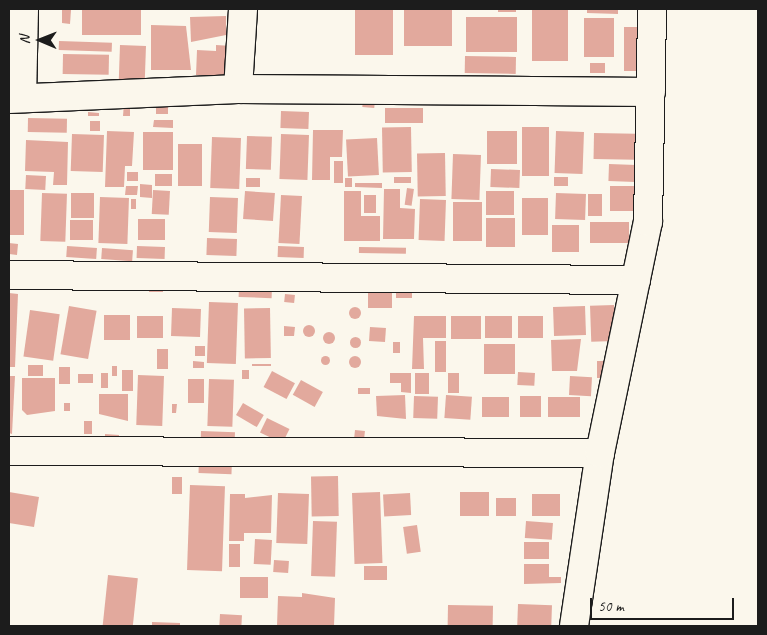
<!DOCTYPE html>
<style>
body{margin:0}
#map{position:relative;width:767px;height:635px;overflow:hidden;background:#fbf7ec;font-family:Caveat,sans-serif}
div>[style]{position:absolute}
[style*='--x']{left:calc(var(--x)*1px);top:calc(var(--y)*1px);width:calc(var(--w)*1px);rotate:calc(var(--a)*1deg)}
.building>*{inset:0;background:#e2a99d;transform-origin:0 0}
.round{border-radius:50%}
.roads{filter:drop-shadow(1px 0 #1c1c1c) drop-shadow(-1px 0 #1c1c1c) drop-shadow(0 1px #1c1c1c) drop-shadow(0 -1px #1c1c1c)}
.minor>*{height:28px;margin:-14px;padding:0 14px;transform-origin:14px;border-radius:14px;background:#fbf7ec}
span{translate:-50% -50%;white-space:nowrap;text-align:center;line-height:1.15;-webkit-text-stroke:4.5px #fbf7ec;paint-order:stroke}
.frame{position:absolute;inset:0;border:10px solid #1c1c1c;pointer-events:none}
.north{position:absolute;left:15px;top:15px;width:50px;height:50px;-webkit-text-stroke:4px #fbf7ec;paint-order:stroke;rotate:271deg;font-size:14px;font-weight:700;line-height:20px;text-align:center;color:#1c1c1c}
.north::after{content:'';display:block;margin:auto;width:18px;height:22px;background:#1c1c1c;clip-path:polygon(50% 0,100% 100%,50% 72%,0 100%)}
.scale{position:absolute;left:590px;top:598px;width:144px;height:22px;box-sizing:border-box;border:2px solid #1c1c1c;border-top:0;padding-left:6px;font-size:15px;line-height:18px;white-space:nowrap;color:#1c1c1c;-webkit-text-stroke:4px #fbf7ec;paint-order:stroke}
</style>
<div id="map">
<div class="building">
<i style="left:82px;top:9px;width:59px;height:26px"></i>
<i style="left:355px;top:9px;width:38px;height:46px"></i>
<i style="left:404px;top:9px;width:48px;height:37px"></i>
<i style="left:498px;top:9px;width:18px;height:3px"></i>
<i style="left:532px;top:9px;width:36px;height:52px"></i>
<i style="clip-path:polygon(587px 9px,618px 9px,618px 14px,587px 13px)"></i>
<i style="clip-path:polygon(62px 10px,71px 10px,70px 24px,62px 23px)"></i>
<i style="clip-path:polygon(226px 16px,226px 35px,191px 42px,190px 17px)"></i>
<i style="left:466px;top:17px;width:51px;height:35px"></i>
<i style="left:584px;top:18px;width:30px;height:39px"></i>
<i style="clip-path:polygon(151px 25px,186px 26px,191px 70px,151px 70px)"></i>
<i style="left:624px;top:27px;width:17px;height:44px"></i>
<i style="left:59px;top:41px;width:53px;height:9px;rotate:2deg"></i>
<i style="left:120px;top:45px;width:26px;height:36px;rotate:2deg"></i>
<i style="clip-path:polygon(216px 45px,232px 46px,231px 76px,196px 75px,197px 50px,216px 51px)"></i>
<i style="left:63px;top:54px;width:46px;height:20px;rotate:1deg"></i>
<i style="left:465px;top:56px;width:51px;height:17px;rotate:1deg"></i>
<i style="left:590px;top:63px;width:15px;height:10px"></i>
<i style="left:363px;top:99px;width:12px;height:8px;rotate:5deg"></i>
<i style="left:156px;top:102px;width:12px;height:12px"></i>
<i style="clip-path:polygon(124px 103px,130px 103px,130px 116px,123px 116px)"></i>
<i style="left:423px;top:108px;width:15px;height:38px;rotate:90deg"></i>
<i style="left:281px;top:111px;width:28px;height:17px;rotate:2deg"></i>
<i style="clip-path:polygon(88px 112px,99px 113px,99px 116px,88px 116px)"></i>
<i style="left:28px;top:118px;width:39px;height:14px;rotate:1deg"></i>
<i style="clip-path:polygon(154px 120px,173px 120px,173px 128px,153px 127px)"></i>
<i style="left:90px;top:121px;width:10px;height:10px"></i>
<i style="left:411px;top:127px;width:45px;height:29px;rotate:89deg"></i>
<i style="left:522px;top:127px;width:27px;height:49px"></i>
<i style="clip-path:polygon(313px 130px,343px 130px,342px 157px,330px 157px,330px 180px,312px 180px)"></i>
<i style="clip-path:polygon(107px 131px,134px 132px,132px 166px,125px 166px,124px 187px,105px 187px)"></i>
<i style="left:487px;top:131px;width:30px;height:33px"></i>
<i style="left:556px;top:131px;width:28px;height:42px;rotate:2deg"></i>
<i style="left:143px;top:132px;width:30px;height:38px"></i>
<i style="left:594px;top:133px;width:42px;height:26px;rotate:1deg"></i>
<i style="left:72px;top:134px;width:32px;height:37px;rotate:2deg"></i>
<i style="left:281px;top:134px;width:28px;height:45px;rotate:2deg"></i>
<i style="left:247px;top:136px;width:25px;height:33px;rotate:2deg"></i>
<i style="left:212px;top:137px;width:29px;height:51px;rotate:2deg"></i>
<i style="left:377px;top:138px;width:37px;height:31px;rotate:87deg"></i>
<i style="clip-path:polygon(26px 140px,68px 142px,67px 185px,53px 185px,54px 172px,25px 171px)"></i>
<i style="left:178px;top:144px;width:24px;height:42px"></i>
<i style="left:445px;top:153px;width:43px;height:28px;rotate:89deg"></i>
<i style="left:453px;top:154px;width:28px;height:45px;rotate:2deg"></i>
<i style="left:334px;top:161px;width:9px;height:22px"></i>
<i style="left:609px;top:164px;width:27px;height:17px;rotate:2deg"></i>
<i style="left:491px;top:169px;width:29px;height:18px;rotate:2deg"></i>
<i style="left:127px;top:172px;width:11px;height:9px"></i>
<i style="left:155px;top:174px;width:17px;height:12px"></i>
<i style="left:26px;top:175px;width:20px;height:14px;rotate:3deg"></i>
<i style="left:394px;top:177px;width:17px;height:6px"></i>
<i style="left:554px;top:177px;width:14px;height:9px"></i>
<i style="left:246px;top:178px;width:14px;height:9px"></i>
<i style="left:345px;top:178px;width:7px;height:9px"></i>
<i style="clip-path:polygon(355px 183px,382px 183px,382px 188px,355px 187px)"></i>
<i style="clip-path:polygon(140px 184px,152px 185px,152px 198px,140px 197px)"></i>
<i style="clip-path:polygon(126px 186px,138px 186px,137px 195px,125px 195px)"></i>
<i style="left:610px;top:186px;width:24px;height:25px"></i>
<i style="left:407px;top:188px;width:7px;height:17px;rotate:8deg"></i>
<i style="clip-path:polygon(384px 189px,400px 189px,400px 208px,415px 209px,414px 239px,383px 239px)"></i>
<i style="left:9px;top:190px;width:15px;height:45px"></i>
<i style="left:153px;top:190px;width:17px;height:24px;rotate:3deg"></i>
<i style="left:245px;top:191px;width:30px;height:28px;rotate:4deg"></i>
<i style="left:344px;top:191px;width:17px;height:50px"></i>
<i style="left:486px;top:191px;width:28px;height:24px"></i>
<i style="left:42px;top:193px;width:25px;height:48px;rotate:2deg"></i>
<i style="left:71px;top:193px;width:23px;height:25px"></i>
<i style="left:556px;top:193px;width:30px;height:26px;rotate:2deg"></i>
<i style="left:588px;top:194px;width:14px;height:22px"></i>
<i style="left:281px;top:195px;width:21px;height:48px;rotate:3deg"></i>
<i style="left:364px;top:195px;width:12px;height:18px"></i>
<i style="left:100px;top:197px;width:29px;height:46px;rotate:2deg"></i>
<i style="left:210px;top:197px;width:28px;height:35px;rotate:2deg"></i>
<i style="left:522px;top:198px;width:26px;height:37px"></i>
<i style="left:131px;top:199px;width:5px;height:10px"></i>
<i style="left:420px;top:199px;width:26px;height:41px;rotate:2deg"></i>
<i style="left:453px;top:202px;width:29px;height:39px"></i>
<i style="left:361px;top:216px;width:19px;height:25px"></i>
<i style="left:486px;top:218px;width:29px;height:29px"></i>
<i style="left:138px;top:219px;width:27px;height:21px"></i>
<i style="left:70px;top:220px;width:23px;height:20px"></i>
<i style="left:590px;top:222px;width:39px;height:21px"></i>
<i style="left:552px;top:225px;width:27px;height:27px"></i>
<i style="left:207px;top:238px;width:30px;height:17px;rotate:2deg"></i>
<i style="clip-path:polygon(9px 243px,18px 244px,17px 255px,9px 254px)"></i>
<i style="left:67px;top:246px;width:30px;height:11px;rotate:4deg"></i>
<i style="left:137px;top:246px;width:28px;height:12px;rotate:2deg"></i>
<i style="left:278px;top:246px;width:26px;height:11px;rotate:2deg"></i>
<i style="left:359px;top:247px;width:47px;height:6px;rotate:1deg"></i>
<i style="left:102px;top:248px;width:31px;height:11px;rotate:4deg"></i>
<i style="left:396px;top:281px;width:16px;height:17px"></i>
<i style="left:149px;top:284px;width:14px;height:8px"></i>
<i style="left:239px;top:286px;width:33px;height:11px;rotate:2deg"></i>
<i style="left:368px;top:288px;width:24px;height:20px"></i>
<i style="clip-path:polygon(9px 293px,18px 294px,15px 367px,9px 367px)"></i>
<i style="left:285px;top:294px;width:10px;height:8px;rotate:6deg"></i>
<i style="left:209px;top:302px;width:29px;height:61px;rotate:2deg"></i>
<i style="left:614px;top:305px;width:36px;height:24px;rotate:88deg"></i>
<i style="left:69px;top:306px;width:28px;height:49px;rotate:10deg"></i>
<i style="left:585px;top:306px;width:29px;height:32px;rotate:88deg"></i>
<i class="round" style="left:349px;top:307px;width:12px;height:12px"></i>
<i style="left:172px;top:308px;width:29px;height:28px;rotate:2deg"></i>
<i style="left:270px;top:308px;width:50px;height:26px;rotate:89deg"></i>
<i style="left:30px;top:310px;width:30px;height:47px;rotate:8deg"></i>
<i style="left:104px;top:315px;width:26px;height:25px"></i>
<i style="left:137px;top:316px;width:26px;height:22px"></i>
<i style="clip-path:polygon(414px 316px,446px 316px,446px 338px,423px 338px,424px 369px,412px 369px)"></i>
<i style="left:451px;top:316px;width:30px;height:23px"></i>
<i style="left:485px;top:316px;width:27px;height:22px"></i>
<i style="left:518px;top:316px;width:25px;height:22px"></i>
<i class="round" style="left:303px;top:325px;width:12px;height:12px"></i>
<i style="clip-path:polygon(284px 326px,295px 327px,294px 336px,284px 336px)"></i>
<i style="left:370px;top:327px;width:16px;height:14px;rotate:4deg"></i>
<i class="round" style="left:323px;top:332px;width:12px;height:12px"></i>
<i class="round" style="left:349.5px;top:336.5px;width:11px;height:11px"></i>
<i style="clip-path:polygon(581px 339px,577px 371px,552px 371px,551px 340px)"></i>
<i style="left:435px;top:341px;width:11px;height:31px"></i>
<i style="left:393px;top:342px;width:7px;height:11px"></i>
<i style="left:484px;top:344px;width:31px;height:30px"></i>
<i style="left:195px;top:346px;width:10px;height:10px"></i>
<i style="left:157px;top:349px;width:11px;height:20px"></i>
<i class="round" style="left:349px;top:356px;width:12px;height:12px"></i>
<i class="round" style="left:320.5px;top:355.5px;width:9px;height:9px"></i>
<i style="clip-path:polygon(193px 361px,204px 362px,204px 368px,193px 368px)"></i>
<i style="left:597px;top:361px;width:15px;height:17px"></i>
<i style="left:252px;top:364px;width:19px;height:2px"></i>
<i style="left:28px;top:365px;width:15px;height:11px"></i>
<i style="left:112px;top:366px;width:5px;height:10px"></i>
<i style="left:70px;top:367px;width:17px;height:11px;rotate:90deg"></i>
<i style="left:122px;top:370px;width:11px;height:21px"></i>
<i style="left:242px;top:370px;width:7px;height:9px"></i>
<i style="left:272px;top:371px;width:26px;height:18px;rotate:28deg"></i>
<i style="left:518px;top:372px;width:17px;height:13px;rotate:3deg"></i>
<i style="left:101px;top:373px;width:7px;height:15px"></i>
<i style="clip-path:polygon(390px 373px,411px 373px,411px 393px,401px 392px,401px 383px,390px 383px)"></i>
<i style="left:415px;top:373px;width:14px;height:21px"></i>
<i style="left:448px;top:373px;width:11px;height:20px"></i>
<i style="left:93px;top:374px;width:9px;height:15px;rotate:90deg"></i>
<i style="left:138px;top:375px;width:26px;height:50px;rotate:2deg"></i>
<i style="clip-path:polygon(9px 376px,15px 376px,12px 434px,9px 433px)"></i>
<i style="left:570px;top:376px;width:22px;height:19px;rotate:3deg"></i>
<i style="clip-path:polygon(22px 378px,55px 378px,55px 411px,27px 415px,22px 410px)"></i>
<i style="left:188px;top:379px;width:16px;height:24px"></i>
<i style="left:209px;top:379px;width:25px;height:47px;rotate:2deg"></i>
<i style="left:301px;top:380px;width:25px;height:17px;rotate:29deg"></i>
<i style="left:358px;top:388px;width:12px;height:6px"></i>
<i style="clip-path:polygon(99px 394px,128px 394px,128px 421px,99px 414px)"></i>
<i style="clip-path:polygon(405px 395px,406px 419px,377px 416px,376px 396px)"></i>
<i style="left:446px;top:395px;width:26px;height:23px;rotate:4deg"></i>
<i style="left:414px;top:396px;width:24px;height:22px;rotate:2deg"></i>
<i style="left:520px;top:396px;width:21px;height:21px"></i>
<i style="left:482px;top:397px;width:27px;height:20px"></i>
<i style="left:548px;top:397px;width:32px;height:20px"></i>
<i style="left:64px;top:403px;width:6px;height:8px"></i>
<i style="left:243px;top:403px;width:24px;height:14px;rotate:30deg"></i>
<i style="clip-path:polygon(172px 404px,177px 404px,176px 413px,172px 413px)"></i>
<i style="left:267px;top:418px;width:25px;height:16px;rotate:26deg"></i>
<i style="left:84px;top:421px;width:8px;height:13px"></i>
<i style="left:355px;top:430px;width:10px;height:13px;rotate:6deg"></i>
<i style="left:201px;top:431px;width:34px;height:10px;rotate:2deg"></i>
<i style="clip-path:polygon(105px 434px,119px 435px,119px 441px,105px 441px)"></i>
<i style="left:199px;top:459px;width:33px;height:14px;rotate:2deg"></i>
<i style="left:338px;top:476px;width:40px;height:27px;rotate:89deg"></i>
<i style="left:172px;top:477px;width:10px;height:17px"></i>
<i style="left:190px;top:485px;width:35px;height:85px;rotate:2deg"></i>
<i style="clip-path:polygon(9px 492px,39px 497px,34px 527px,9px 523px)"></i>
<i style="left:380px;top:492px;width:71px;height:28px;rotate:88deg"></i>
<i style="left:460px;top:492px;width:29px;height:24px"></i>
<i style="left:278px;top:493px;width:31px;height:50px;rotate:2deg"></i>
<i style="left:410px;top:493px;width:22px;height:27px;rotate:87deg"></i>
<i style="clip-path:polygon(230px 494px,245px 494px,245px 498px,272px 495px,271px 533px,244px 533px,244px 541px,229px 541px)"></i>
<i style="left:532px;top:494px;width:28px;height:22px"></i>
<i style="left:496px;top:498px;width:20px;height:18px"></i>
<i style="left:313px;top:521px;width:24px;height:55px;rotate:2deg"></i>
<i style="left:526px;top:521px;width:27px;height:17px;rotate:4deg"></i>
<i style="left:417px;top:525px;width:27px;height:14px;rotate:82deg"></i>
<i style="left:255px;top:539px;width:17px;height:25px;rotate:3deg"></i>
<i style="left:524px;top:542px;width:25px;height:17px"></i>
<i style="left:240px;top:544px;width:23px;height:11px;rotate:90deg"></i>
<i style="left:274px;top:560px;width:15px;height:12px;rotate:4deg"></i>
<i style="clip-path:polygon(524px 564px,549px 564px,549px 577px,561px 577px,561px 583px,524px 584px)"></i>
<i style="left:364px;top:566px;width:23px;height:14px"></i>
<i style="left:108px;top:575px;width:30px;height:51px;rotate:6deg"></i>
<i style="left:240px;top:577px;width:28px;height:21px"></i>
<i style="clip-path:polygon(302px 593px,335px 598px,334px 626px,277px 626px,278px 596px,302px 597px)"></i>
<i style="left:518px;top:604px;width:34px;height:22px;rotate:2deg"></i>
<i style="left:448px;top:605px;width:45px;height:21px;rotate:1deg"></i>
<i style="left:220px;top:614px;width:22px;height:12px;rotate:3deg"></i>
<i style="clip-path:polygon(152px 622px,180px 623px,180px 626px,152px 626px)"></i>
</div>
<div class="roads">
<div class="minor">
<i style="--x:238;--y:89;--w:80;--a:-86.4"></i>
<i style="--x:22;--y:98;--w:89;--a:-88.7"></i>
<i style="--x:9;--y:99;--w:229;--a:-2.5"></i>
<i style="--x:238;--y:89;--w:413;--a:0.4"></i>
<i style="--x:9;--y:275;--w:627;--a:0.46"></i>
<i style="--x:9;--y:451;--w:591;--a:0.19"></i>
<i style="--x:574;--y:626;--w:175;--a:-81.5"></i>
<i style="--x:600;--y:453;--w:236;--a:-78.3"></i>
<i style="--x:648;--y:222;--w:213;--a:-88.9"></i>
</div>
</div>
<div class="frame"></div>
<div class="north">N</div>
<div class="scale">50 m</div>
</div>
